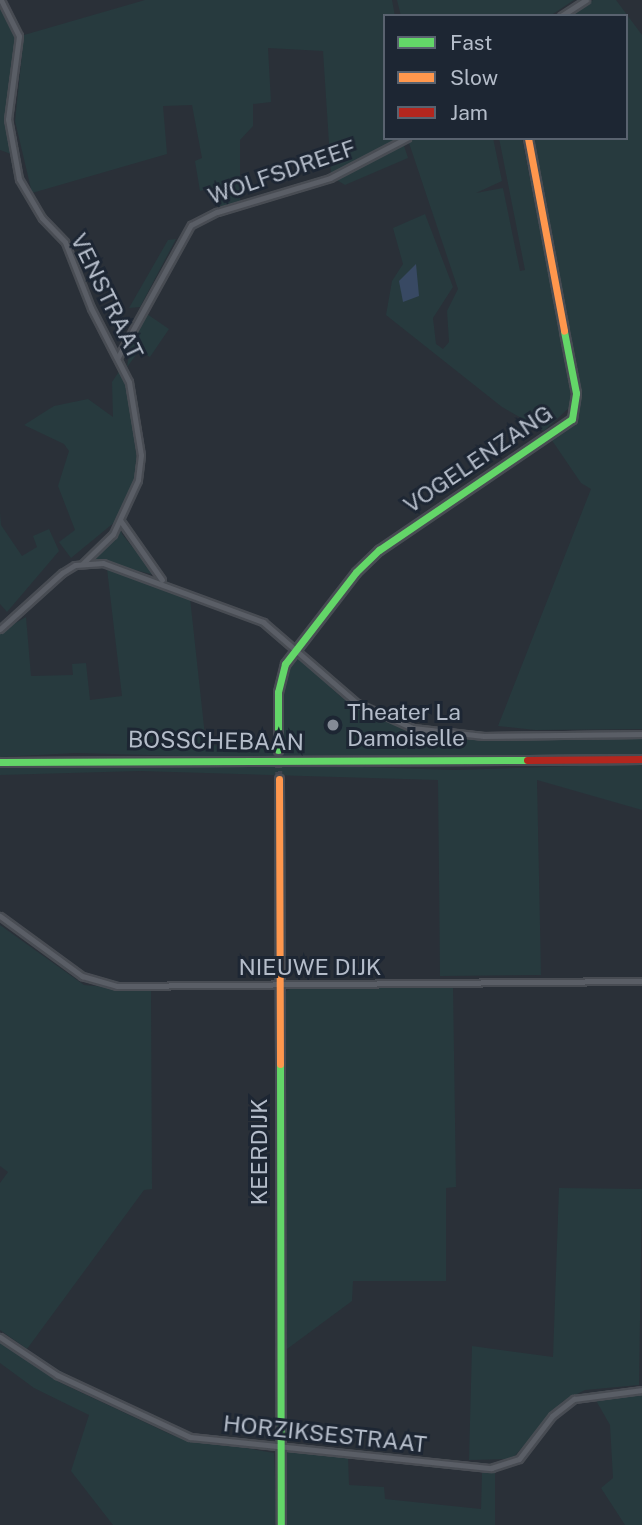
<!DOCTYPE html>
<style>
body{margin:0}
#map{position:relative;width:642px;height:1525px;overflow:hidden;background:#2a3038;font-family:"Public Sans",sans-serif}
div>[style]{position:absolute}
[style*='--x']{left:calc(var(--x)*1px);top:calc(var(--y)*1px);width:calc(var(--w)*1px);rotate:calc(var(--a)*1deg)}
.green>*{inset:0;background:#273a3e}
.water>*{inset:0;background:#384963}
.secondary-tunnel>*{height:7px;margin-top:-3.5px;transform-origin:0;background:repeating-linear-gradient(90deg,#3f454e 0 7px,transparent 0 10.5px)}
.roads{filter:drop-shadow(2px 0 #484c53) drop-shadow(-2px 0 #484c53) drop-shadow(0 2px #484c53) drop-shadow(0 -2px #484c53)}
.street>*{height:5px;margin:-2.5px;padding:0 2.5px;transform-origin:2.5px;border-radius:2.5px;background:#5a5e66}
.fast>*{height:7px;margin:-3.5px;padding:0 3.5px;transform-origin:3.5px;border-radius:3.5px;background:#63d668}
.slow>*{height:7px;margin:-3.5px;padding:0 3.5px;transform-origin:3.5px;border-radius:3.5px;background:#ff974d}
.jam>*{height:7px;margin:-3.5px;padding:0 3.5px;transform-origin:3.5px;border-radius:3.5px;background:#b3261e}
.dots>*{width:19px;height:19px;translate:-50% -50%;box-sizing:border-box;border:4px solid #1d2633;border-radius:50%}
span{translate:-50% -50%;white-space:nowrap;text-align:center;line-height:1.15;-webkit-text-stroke:6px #1d2633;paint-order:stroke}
.street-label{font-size:23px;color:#b4bcc9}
.poi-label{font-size:23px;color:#b4bcc9}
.left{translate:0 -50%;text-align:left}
.legend{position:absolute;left:383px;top:14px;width:245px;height:126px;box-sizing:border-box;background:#1d2633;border:2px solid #59626f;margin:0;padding:9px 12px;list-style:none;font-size:21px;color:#b4bcc9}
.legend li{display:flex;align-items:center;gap:14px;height:35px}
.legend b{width:35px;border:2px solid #59626f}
</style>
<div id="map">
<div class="green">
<i style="clip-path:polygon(0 0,17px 36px,5px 122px,11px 154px,0 150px)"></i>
<i style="clip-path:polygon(145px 0,392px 0,395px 16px,385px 16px,385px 138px,401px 138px,331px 174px,323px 51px,268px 48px,271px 102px,253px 104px,253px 126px,240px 140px,240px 202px,218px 208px,215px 187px,200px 191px,195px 161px,202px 158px,192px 105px,163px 106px,167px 154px,32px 193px,15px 121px,24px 35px)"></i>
<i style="clip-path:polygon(397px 0,574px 0,550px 16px,401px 16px)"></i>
<i style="clip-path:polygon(593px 0,616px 0,642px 35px,642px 729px,535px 730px,498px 726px,591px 489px,581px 483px,549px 436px,579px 401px,557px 260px,530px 138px,626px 138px,626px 16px,566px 16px)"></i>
<i style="clip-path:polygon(493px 138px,502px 181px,476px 193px,503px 188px,520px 271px,525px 270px,499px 138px,522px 138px,570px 383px,570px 407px,544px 431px,502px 407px,386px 315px,392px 281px,403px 264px,393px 228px,425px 214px,453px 287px,433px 318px,436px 344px,443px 349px,449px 342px,447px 311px,458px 289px,408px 140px)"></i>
<i style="clip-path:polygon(403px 143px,408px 158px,345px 185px,335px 179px)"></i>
<i style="clip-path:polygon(176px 239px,140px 307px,129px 308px,168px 240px)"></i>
<i style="clip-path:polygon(144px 312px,169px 329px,150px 357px,139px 351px,127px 367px,132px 336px)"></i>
<i style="clip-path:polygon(122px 367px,138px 444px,137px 480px,116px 521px,71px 558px,59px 542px,75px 530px,58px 486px,69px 451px,64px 444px,24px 425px,54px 406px,88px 399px,113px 417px,112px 382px)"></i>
<i style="clip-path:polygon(0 512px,1px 525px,22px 556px,37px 547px,33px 536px,49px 529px,59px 551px,7px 612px,0 604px)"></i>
<i style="clip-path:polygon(120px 527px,122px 534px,155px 575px,91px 559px)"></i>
<i style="clip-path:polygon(107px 569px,190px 598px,206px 745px,275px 747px,275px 755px,282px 755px,284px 678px,297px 656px,340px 696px,395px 725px,452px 737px,642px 736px,642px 757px,295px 759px,76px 753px,0 757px,0 632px,26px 617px,31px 676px,73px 675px,72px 664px,86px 663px,90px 700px,122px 696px)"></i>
<i style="clip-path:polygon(236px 763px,454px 770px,642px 764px,642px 810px,537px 780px,541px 975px,440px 976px,438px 780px,140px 771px,0 775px,0 765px)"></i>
<i style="clip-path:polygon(0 925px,84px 985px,151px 991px,152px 1189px,144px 1190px,27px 1349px,0 1330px,0 1183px,8px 1172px,0 1166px)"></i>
<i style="clip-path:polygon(453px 985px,456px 1187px,446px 1188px,446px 1281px,353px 1281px,352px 1301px,283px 1352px,283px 993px,295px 986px)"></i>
<i style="clip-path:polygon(559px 1188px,642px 1189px,639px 1385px,585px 1390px,563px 1401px,512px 1459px,469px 1460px,472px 1346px,553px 1357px)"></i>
<i style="clip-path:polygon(0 1340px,59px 1382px,172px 1435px,274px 1453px,277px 1525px,113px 1525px,71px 1471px,89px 1415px,34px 1388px,0 1363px)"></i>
<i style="clip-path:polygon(604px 1393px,642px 1393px,642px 1525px,625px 1525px,601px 1488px,613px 1478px,610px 1425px,594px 1397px)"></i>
<i style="clip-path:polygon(292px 1450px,348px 1455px,349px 1485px,384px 1487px,385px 1499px,481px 1509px,482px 1473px,495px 1473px,495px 1525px,285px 1525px,285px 1454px)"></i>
</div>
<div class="water">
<i style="clip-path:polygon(416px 264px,419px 296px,403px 302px,399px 281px)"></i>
</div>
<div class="secondary-tunnel">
<i style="--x:278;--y:750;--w:29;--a:88"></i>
</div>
<div class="roads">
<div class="street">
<i style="--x:1;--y:0;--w:40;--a:63.4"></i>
<i style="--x:19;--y:36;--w:84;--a:97.5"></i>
<i style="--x:8;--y:119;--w:61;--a:79.6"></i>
<i style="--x:19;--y:179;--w:45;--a:59.5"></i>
<i style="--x:42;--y:218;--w:33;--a:46"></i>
<i style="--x:65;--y:242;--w:71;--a:68.5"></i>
<i style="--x:91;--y:308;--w:83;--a:62.8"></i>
<i style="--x:129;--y:382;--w:74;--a:80.7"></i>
<i style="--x:141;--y:455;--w:25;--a:97"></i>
<i style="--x:138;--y:480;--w:60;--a:114.8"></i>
<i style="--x:113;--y:534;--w:43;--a:135.9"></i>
<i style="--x:561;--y:16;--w:30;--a:-33"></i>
<i style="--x:118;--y:357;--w:151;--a:-61.1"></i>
<i style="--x:191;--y:225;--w:29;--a:-27"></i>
<i style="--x:217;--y:212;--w:118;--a:-16.7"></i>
<i style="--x:330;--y:178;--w:87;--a:-27.5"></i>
<i style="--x:120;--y:520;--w:73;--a:55"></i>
<i style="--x:0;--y:629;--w:84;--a:-42.1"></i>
<i style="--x:62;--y:573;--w:15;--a:-32"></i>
<i style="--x:75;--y:565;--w:28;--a:-4"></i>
<i style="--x:103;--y:563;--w:171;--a:20.2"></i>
<i style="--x:263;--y:622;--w:124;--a:40.8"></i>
<i style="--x:357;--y:703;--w:61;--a:24.1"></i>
<i style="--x:413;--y:728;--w:71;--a:6.4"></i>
<i style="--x:484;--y:736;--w:158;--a:-0.7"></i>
<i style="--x:0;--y:916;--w:102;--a:36.2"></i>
<i style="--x:82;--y:976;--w:36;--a:16"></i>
<i style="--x:117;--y:986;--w:525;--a:-0.55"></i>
<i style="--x:0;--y:1337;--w:69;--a:33.7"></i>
<i style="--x:57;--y:1375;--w:147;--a:25"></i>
<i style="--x:190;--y:1437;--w:303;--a:5.9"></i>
<i style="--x:491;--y:1468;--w:29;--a:-18"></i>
<i style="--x:519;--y:1459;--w:54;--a:-52.5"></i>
<i style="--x:552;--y:1416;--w:28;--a:-38"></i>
<i style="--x:574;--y:1399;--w:69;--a:-7.5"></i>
</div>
<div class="fast">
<i style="--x:278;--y:750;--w:58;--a:-90"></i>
<i style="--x:278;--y:692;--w:29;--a:-76"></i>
<i style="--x:285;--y:664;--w:116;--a:-52.3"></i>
<i style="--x:356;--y:572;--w:32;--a:-44"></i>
<i style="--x:379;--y:550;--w:233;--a:-34.2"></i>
<i style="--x:572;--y:419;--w:26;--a:-81"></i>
<i style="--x:576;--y:393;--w:63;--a:-101"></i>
<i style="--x:0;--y:762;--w:527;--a:-0.22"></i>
<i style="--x:280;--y:1064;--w:461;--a:89.9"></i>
</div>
<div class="slow">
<i style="--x:528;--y:138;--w:196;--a:79.4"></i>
<i style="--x:279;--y:779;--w:285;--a:89.8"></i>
</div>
<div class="jam">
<i style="--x:527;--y:760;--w:115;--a:-0.5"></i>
</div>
</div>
<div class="dots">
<i style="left:333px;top:725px;background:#848b96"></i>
</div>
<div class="street-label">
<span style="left:282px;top:172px;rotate:-19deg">WOLFSDREEF</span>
<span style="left:107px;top:296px;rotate:64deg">VENSTRAAT</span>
<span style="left:478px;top:459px;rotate:-34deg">VOGELENZANG</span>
<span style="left:216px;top:741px;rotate:1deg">BOSSCHEBAAN</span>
<span style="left:310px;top:967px">NIEUWE DIJK</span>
<span style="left:259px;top:1152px;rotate:-90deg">KEERDIJK</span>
<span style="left:325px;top:1434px;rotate:6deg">HORZIKSESTRAAT</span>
</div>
<div class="poi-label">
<span class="left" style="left:347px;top:725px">Theater La<br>Damoiselle</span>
</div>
<ul class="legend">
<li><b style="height:9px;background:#63d668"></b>Fast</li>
<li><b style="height:9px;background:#ff974d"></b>Slow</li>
<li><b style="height:9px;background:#b3261e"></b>Jam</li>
</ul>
</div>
